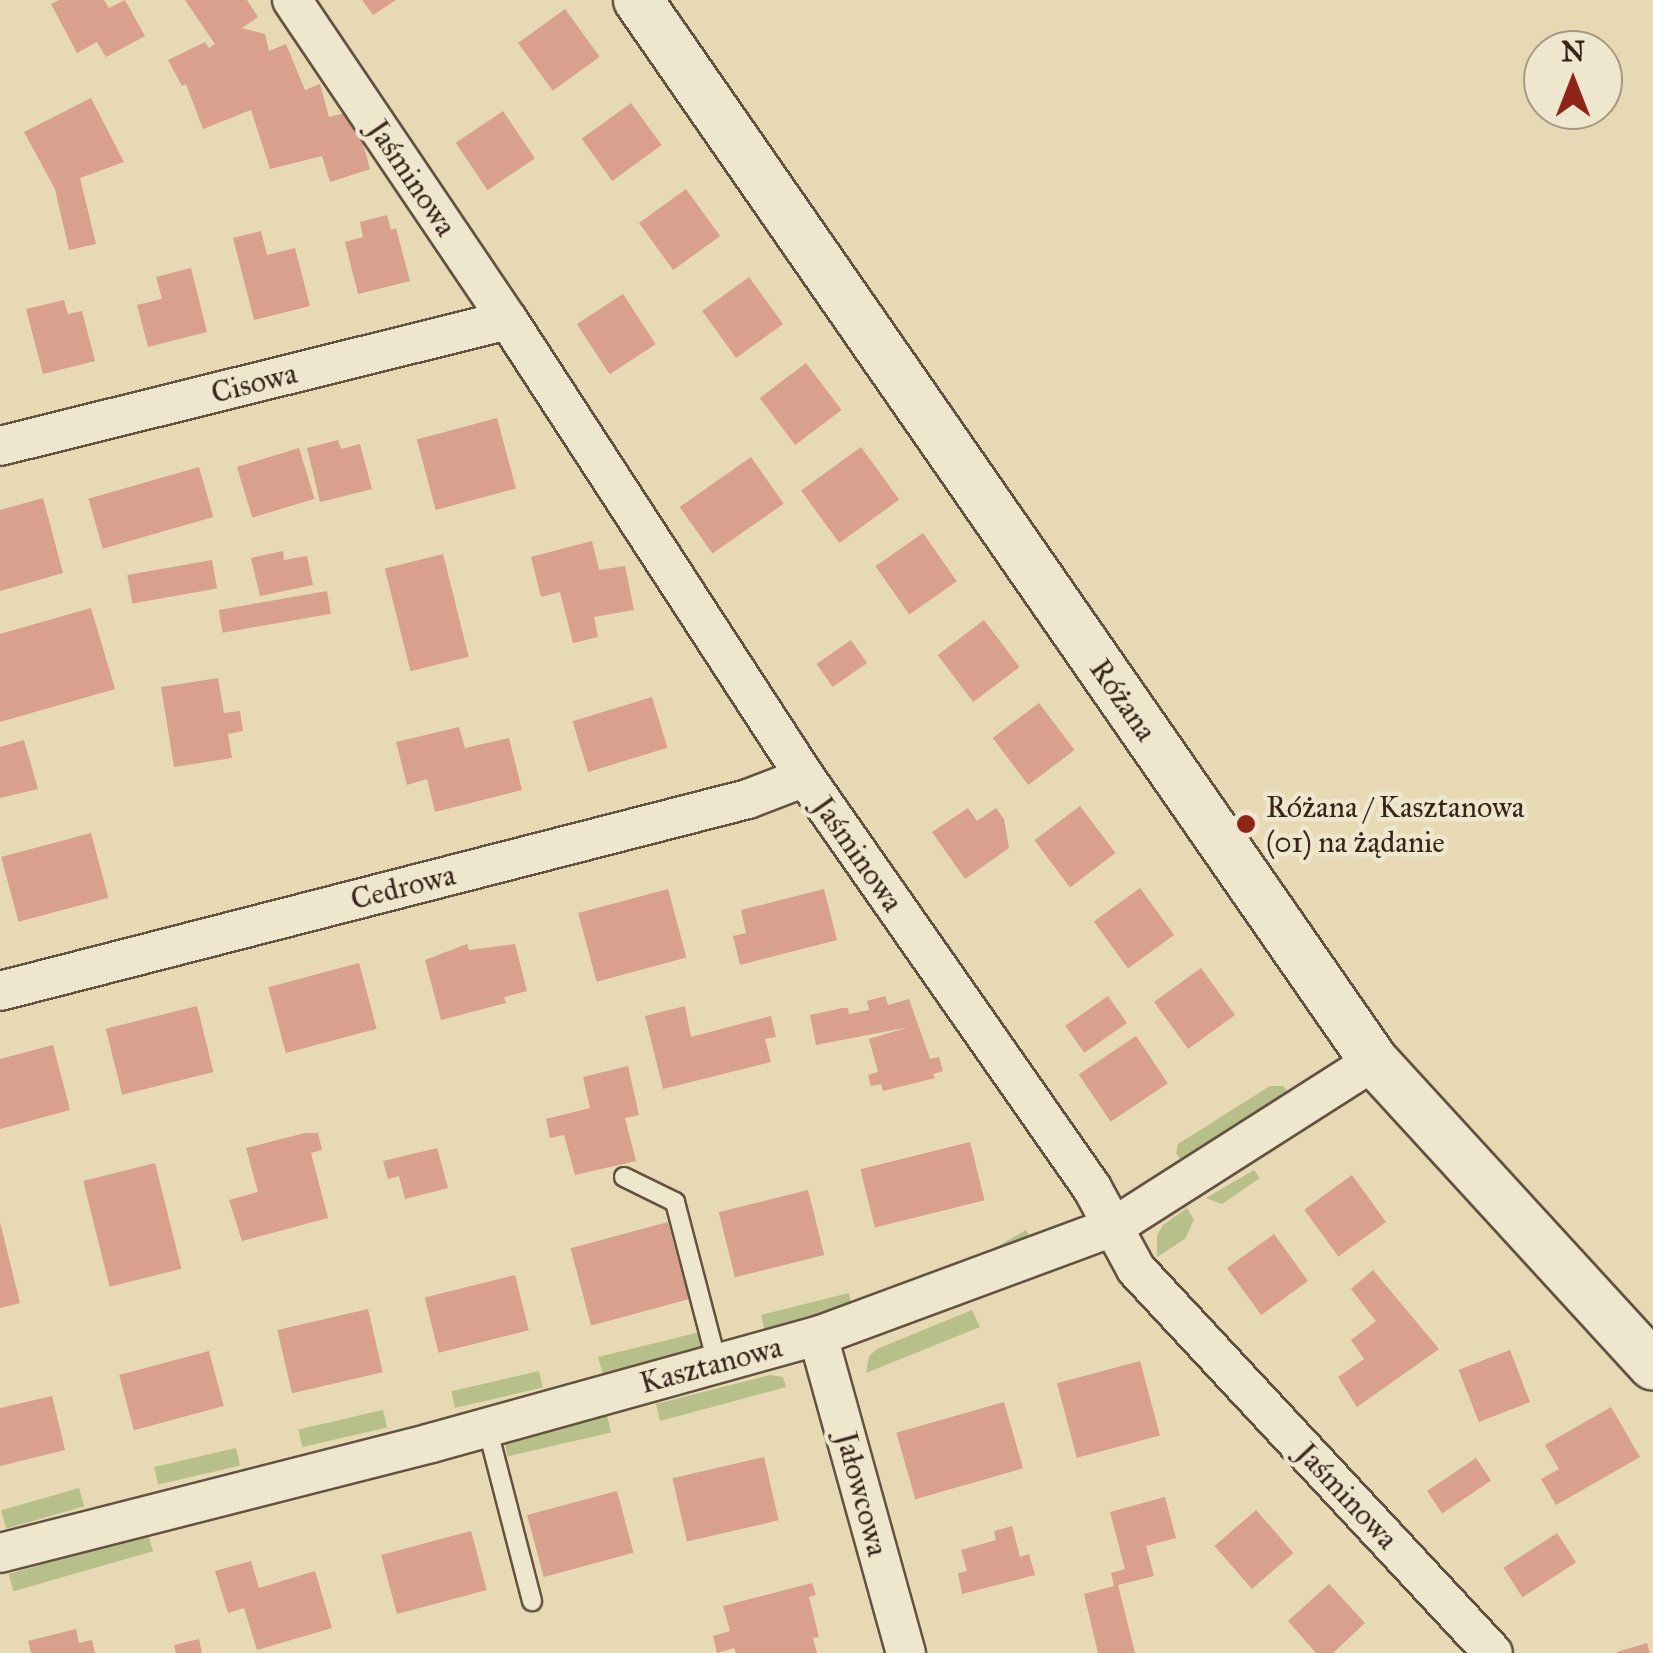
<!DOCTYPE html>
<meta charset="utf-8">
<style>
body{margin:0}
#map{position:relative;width:1653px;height:1653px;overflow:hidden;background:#e7d9b3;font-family:"IM FELL Great Primer",serif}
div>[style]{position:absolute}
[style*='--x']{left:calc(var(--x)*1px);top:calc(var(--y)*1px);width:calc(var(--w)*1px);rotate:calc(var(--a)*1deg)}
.green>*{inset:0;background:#b7bf8b;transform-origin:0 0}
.building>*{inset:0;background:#d8a08d;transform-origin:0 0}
.roads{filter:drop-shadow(2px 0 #635240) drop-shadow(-2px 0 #635240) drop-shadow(0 2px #635240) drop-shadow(0 -2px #635240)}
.service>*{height:18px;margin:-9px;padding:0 9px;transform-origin:9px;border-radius:9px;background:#efe6ce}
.minor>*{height:38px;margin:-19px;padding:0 19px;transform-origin:19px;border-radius:19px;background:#efe6ce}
.tertiary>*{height:48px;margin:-24px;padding:0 24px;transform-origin:24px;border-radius:24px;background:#efe6ce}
.dots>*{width:28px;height:28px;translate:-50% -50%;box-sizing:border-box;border:5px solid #efe6ce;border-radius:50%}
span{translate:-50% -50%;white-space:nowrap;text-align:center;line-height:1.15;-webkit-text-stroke:9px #efe6ce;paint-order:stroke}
.street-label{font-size:30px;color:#37251a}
.poi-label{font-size:30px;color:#37251a}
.left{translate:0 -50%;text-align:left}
.north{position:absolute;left:1523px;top:30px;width:100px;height:100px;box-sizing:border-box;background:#efe6ce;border:2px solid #a59986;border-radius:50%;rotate:0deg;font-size:28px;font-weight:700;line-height:40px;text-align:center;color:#37251a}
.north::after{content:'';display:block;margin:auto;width:35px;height:45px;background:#8f2418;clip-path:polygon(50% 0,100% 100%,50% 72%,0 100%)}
</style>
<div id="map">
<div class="green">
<i style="clip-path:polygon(1270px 1086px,1283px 1086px,1292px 1097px,1184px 1165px,1176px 1153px,1178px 1144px)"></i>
<i style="clip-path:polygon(1254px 1170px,1260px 1178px,1222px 1204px,1206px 1198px)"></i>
<i style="clip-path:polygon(1187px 1208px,1194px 1220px,1185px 1239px,1157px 1257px,1157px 1235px,1163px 1225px)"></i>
<i style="left:1026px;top:1230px;width:14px;height:129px;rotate:60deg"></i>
<i style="clip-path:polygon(849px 1293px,852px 1307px,765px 1332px,761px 1315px)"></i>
<i style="clip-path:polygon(972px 1310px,980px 1327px,866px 1373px,869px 1356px,877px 1349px)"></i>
<i style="clip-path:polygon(700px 1332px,704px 1346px,603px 1374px,598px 1357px)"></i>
<i style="left:539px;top:1371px;width:17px;height:90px;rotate:77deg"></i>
<i style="clip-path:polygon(770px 1375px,783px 1377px,786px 1387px,660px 1421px,656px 1404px)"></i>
<i style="left:383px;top:1410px;width:18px;height:87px;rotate:77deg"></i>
<i style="left:607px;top:1415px;width:18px;height:106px;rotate:77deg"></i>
<i style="left:236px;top:1448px;width:18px;height:84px;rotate:77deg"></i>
<i style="left:79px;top:1488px;width:19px;height:81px;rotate:74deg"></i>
<i style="left:148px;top:1534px;width:18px;height:145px;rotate:74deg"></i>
</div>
<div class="building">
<i style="clip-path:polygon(59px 0,104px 0,109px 8px,125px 0,145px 36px,106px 57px,97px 42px,77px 53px,51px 4px)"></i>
<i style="clip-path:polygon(185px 0,247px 0,258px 17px,242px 28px,265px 34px,269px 51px,286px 44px,305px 90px,320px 84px,329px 117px,354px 111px,370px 169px,330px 182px,322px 156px,270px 169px,251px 110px,203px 129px,186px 84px,182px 86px,168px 60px,205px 42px,209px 48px,215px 44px)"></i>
<i style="clip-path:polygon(362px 0,396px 0,373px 15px)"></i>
<i style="left:565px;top:9px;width:59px;height:58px;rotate:54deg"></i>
<i style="clip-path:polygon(91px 98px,124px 162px,80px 178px,96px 244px,69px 250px,55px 189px,24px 132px)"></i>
<i style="left:631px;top:103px;width:52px;height:61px;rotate:54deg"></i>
<i style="left:503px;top:111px;width:57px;height:57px;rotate:56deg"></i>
<i style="left:686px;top:189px;width:58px;height:58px;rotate:54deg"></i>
<i style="clip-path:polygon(387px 215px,391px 230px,396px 228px,410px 281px,358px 294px,345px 242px,363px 237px,360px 222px)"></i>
<i style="clip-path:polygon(261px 231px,267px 255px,295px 248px,310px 306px,254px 320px,233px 238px)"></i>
<i style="clip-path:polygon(191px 268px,207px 332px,148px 347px,137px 305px,162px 299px,156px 277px)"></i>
<i style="left:749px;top:277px;width:58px;height:58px;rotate:54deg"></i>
<i style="left:623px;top:294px;width:60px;height:55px;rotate:57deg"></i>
<i style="clip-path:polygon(64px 300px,68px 314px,82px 311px,95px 361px,43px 374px,26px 309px)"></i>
<i style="left:806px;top:363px;width:59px;height:58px;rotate:53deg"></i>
<i style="left:497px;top:418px;width:73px;height:83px;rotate:75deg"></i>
<i style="clip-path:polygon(338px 440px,341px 449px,360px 444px,372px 489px,320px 502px,307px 448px)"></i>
<i style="left:861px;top:447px;width:65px;height:74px;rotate:54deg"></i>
<i style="left:299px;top:448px;width:53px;height:65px;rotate:73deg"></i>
<i style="left:751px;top:457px;width:57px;height:87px;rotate:55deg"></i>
<i style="left:199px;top:467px;width:52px;height:115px;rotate:74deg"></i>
<i style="clip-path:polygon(43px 498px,63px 573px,0 591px,0 510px)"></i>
<i style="left:923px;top:533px;width:59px;height:58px;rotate:55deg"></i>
<i style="clip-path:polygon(592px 541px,599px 570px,625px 566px,634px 610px,594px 617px,598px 637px,573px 643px,560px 592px,541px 597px,531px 557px)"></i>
<i style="clip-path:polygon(283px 551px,284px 560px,307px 556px,313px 585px,260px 596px,251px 558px)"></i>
<i style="left:443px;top:554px;width:106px;height:60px;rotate:76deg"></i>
<i style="left:212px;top:560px;width:29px;height:86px;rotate:80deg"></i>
<i style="left:327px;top:591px;width:23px;height:110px;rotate:80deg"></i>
<i style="clip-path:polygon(91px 608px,115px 689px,0 722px,0 634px)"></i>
<i style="left:984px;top:620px;width:59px;height:58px;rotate:53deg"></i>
<i style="left:851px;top:640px;width:28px;height:42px;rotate:55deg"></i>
<i style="clip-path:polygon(218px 678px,224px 713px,240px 711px,243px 731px,228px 734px,232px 758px,174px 767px,161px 687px)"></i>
<i style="left:652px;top:697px;width:53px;height:83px;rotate:73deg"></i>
<i style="left:1039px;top:703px;width:59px;height:58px;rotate:53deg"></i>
<i style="clip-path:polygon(459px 727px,465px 748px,509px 738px,522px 790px,435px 812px,427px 779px,407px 785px,396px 742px)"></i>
<i style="clip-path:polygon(24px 740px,38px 789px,0 798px,0 747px)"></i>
<i style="left:1080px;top:806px;width:59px;height:57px;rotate:53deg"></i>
<i style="clip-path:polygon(968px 808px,977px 821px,996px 808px,1004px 819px,1009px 848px,965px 879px,932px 832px)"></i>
<i style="left:91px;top:833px;width:67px;height:93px;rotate:75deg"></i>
<i style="left:1140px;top:888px;width:58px;height:57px;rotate:54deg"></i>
<i style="left:668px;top:889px;width:71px;height:93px;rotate:75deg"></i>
<i style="clip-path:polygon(824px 889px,837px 940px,740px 965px,733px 936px,746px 933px,741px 910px)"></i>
<i style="clip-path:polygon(467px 944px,469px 950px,515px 944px,527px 991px,504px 997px,506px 1003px,441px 1020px,425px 960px)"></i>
<i style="left:359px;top:963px;width:68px;height:94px;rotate:75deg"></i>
<i style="left:1201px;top:968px;width:58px;height:58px;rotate:54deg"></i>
<i style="clip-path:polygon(885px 996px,888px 1005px,909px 999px,930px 1059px,939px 1057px,943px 1071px,933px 1074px,935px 1078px,883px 1091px,881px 1084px,871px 1086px,868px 1075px,878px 1072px,869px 1039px,909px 1027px,816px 1045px,810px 1015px,842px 1008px,848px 1008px,849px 1014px,869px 1010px,867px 1001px)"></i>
<i style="left:1108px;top:996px;width:33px;height:52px;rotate:55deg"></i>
<i style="left:197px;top:1006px;width:68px;height:94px;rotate:76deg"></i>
<i style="clip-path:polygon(685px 1006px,691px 1037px,771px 1016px,776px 1037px,765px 1039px,771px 1062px,663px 1089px,645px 1016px)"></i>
<i style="left:1136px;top:1036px;width:57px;height:69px;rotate:56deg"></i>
<i style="clip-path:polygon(53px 1045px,70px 1110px,0 1129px,0 1059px)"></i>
<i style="clip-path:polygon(628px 1066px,639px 1115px,625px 1118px,636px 1161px,575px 1175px,564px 1135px,550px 1138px,546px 1119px,590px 1108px,583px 1077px)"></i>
<i style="clip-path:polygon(305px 1133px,318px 1133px,322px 1150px,311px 1153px,328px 1218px,242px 1241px,229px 1200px,258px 1192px,246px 1148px)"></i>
<i style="left:970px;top:1142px;width:60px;height:113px;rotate:76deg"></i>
<i style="clip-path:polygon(437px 1148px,448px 1188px,405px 1199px,399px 1176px,388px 1179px,383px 1161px)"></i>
<i style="left:155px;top:1163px;width:109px;height:74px;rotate:76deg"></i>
<i style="left:1352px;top:1175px;width:58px;height:59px;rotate:54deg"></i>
<i style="left:808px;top:1190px;width:67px;height:92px;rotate:76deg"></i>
<i style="clip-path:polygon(0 1222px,20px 1303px,0 1308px)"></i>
<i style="left:668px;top:1222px;width:80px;height:101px;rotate:75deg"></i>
<i style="left:1274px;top:1234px;width:58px;height:58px;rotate:54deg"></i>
<i style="clip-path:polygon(1373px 1270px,1439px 1349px,1357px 1407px,1338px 1377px,1364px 1359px,1351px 1340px,1376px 1321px,1351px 1289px)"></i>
<i style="left:515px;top:1275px;width:57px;height:93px;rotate:76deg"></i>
<i style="left:368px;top:1309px;width:65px;height:93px;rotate:77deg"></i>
<i style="left:1510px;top:1350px;width:56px;height:55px;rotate:69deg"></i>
<i style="left:209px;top:1351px;width:57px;height:93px;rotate:75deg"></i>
<i style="left:1140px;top:1361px;width:77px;height:86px;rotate:75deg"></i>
<i style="clip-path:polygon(52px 1396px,65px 1450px,0 1466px,0 1408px)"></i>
<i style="left:1004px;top:1402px;width:69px;height:112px;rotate:74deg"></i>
<i style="clip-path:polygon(1611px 1407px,1640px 1457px,1556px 1505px,1541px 1479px,1559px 1469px,1545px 1445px)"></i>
<i style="left:764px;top:1457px;width:65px;height:94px;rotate:77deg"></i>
<i style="left:1476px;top:1458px;width:27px;height:59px;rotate:56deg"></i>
<i style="left:617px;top:1491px;width:64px;height:93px;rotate:75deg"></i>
<i style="clip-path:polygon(1165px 1497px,1176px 1538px,1146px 1546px,1154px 1576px,1118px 1585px,1135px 1653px,1098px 1653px,1084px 1594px,1114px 1586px,1111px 1573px,1125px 1569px,1110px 1512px)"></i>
<i style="left:1256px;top:1510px;width:57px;height:55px;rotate:49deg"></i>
<i style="clip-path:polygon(1012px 1526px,1020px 1557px,1029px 1554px,1035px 1575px,962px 1594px,958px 1573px,967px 1571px,961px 1550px,996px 1540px,994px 1531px)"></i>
<i style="left:471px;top:1531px;width:61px;height:93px;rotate:75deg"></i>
<i style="left:1557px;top:1533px;width:35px;height:64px;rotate:57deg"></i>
<i style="clip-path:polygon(251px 1561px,259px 1588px,315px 1571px,332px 1628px,257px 1650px,244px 1608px,228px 1613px,215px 1571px)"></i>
<i style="clip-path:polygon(812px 1583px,816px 1595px,809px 1597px,819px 1637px,813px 1638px,817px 1653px,736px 1653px,734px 1648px,717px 1653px,713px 1636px,730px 1631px,723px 1606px)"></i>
<i style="clip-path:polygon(1329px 1584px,1365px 1623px,1333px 1653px,1316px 1653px,1288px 1621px)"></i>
<i style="clip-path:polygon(76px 1629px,79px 1643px,92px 1640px,95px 1653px,31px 1653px,28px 1641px)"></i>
<i style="clip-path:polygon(199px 1639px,202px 1653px,176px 1653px,174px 1645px)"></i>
<i style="clip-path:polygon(1647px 1643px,1650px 1653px,1617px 1653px,1617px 1652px)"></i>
</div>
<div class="roads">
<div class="service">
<i style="--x:624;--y:1177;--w:57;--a:26.1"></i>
<i style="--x:675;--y:1202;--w:166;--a:75.4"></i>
<i style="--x:487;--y:1427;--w:180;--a:75.5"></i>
</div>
<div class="minor">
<i style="--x:292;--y:0;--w:386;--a:56"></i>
<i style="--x:508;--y:320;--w:545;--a:56.98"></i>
<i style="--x:805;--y:777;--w:501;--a:55.07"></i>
<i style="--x:1092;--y:1188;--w:92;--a:61.5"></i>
<i style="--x:1136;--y:1269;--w:524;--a:47.09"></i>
<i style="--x:0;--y:446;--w:523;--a:-13.93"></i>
<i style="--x:0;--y:991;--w:772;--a:-14.4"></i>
<i style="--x:748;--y:799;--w:61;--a:-21.1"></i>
<i style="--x:818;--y:1336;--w:329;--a:74.5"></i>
<i style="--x:0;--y:1553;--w:445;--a:-14.3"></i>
<i style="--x:431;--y:1443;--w:402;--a:-15.5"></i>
<i style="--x:818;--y:1336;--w:317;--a:-20.3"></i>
<i style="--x:1115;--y:1226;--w:307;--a:-32.5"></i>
</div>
<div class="tertiary">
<i style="--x:638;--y:0;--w:1291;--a:55.25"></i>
<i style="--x:1374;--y:1061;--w:413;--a:47.5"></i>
</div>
</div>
<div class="dots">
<i style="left:1246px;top:824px;background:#8f2418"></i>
</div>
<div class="street-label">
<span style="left:412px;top:178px;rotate:56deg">Jaśminowa</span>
<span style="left:254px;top:383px;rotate:-14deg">Cisowa</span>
<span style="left:1123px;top:700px;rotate:55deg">Różana</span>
<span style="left:858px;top:854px;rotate:55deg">Jaśminowa</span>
<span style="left:403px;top:887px;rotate:-14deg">Cedrowa</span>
<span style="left:711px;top:1365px;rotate:-15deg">Kasztanowa</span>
<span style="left:862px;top:1494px;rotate:75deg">Jałowcowa</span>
<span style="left:1347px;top:1496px;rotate:47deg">Jaśminowa</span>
</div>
<div class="poi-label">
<span class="left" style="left:1266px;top:824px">Różana / Kasztanowa<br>(01) na żądanie</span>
</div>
<div class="north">N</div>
</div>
